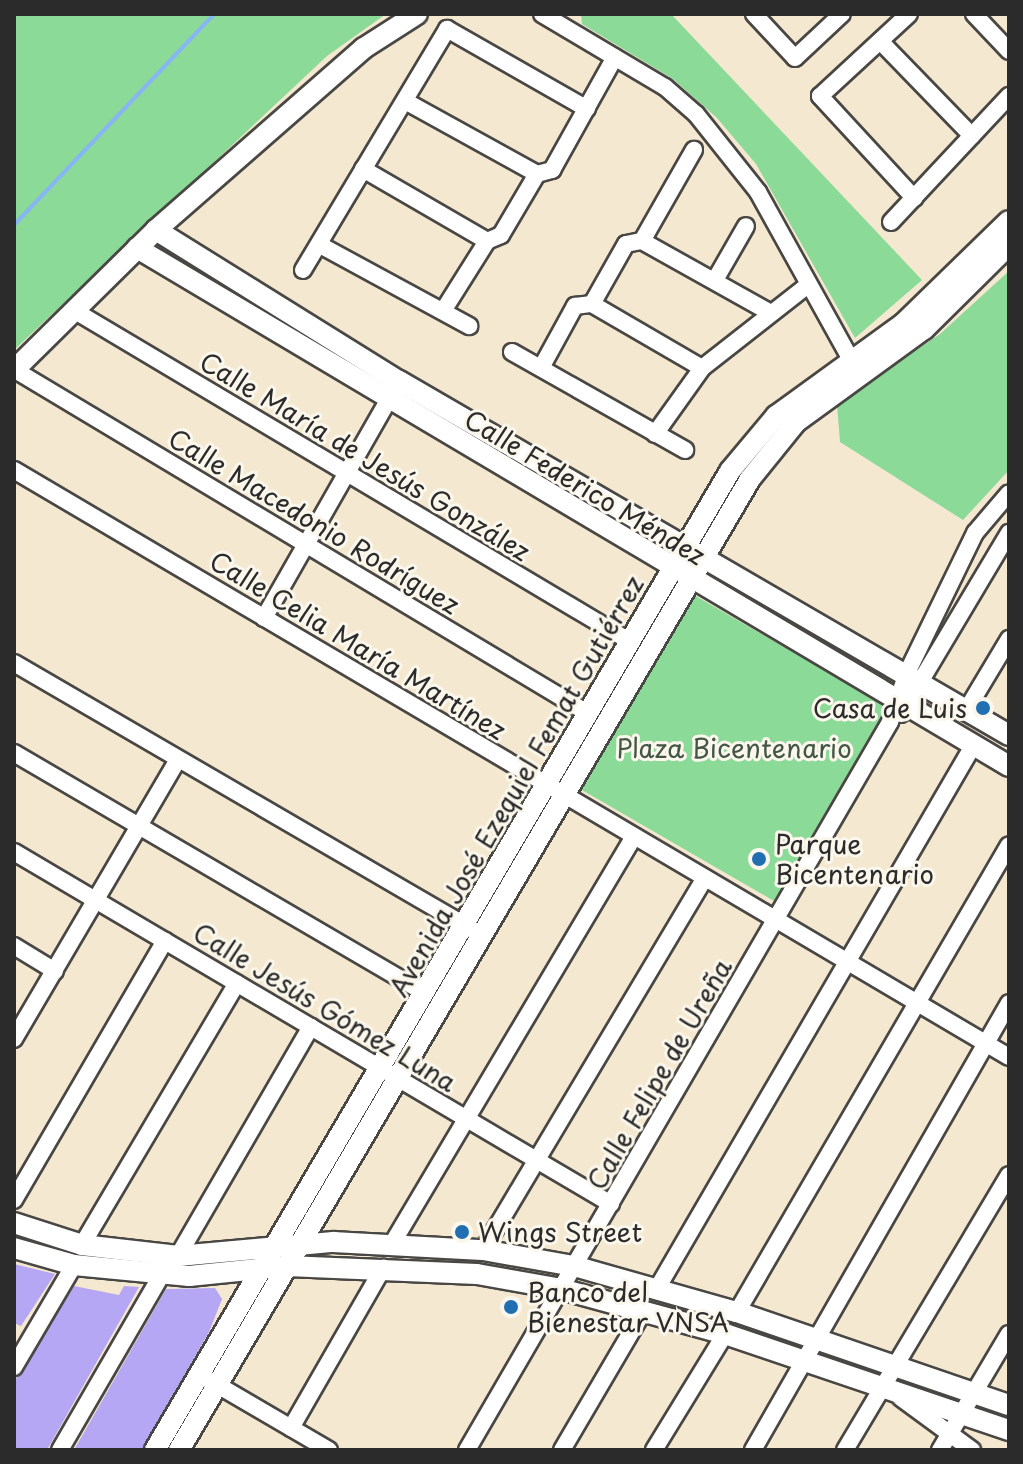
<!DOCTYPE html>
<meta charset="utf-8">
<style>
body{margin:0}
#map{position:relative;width:1023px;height:1464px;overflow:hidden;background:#f4e8d0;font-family:"Playpen Sans",sans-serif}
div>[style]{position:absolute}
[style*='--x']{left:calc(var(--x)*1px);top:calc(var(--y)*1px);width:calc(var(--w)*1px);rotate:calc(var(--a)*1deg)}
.green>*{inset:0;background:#8bda98;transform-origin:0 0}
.stream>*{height:4px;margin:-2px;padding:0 2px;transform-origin:2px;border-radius:2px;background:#87b7f3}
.building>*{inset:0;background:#b5a7f3}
.roads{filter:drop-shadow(2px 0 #494744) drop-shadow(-2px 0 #494744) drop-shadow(0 2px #494744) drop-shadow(0 -2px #494744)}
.minor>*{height:16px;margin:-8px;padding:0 8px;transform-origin:8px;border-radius:8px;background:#fff}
.tertiary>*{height:20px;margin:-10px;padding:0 10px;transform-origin:10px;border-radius:10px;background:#fff}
.dots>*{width:22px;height:22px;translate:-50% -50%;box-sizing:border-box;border:4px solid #fbf7ec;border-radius:50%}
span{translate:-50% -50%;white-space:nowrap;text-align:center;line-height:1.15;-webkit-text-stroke:6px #fbf7ec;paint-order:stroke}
.street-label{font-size:26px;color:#2b2b2b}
.poi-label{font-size:26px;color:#2b2b2b}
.right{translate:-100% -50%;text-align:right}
.left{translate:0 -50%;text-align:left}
.park-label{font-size:26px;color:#435746}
.frame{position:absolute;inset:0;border:16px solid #2b2b2b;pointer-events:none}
</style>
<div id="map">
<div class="green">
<i style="clip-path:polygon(14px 14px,386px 14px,327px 56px,14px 350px)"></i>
<i style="clip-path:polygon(581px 14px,671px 14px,922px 280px,855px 338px,756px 164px,717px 118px,673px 79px,582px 24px)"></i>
<i style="clip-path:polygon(1009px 271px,1009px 470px,963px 520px,840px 442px,837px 404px,940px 334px)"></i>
<i style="left:694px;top:595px;width:224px;height:225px;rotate:30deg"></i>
</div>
<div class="stream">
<i style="--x:14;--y:225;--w:291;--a:-46.5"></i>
</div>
<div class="building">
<i style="clip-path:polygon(14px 1264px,55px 1274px,21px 1326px,14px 1323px)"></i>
<i style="clip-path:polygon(74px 1286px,119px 1295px,124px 1286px,139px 1287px,47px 1450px,14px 1450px,14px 1382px)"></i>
<i style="clip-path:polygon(215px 1288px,222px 1299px,209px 1332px,142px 1450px,74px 1450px,166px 1289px)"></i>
</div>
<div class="roads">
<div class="minor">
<i style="--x:542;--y:14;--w:143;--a:30.7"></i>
<i style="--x:665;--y:87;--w:41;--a:41.1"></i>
<i style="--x:696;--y:114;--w:100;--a:51.5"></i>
<i style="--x:758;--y:192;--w:202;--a:61"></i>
<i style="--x:754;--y:14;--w:60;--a:47"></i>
<i style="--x:795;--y:58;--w:64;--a:-43.1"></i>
<i style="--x:909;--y:14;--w:121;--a:137.3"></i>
<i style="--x:820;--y:96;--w:139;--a:47.3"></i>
<i style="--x:974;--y:14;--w:51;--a:46.6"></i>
<i style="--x:880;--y:41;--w:132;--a:45.9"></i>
<i style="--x:405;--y:101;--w:151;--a:28.9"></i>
<i style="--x:363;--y:169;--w:143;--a:30.1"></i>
<i style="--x:891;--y:222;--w:173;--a:-46.9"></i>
<i style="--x:642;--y:241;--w:105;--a:-60.3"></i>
<i style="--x:320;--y:245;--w:170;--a:28.5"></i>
<i style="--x:303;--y:270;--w:281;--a:-59.1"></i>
<i style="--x:447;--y:29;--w:161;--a:29.7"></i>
<i style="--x:715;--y:280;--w:62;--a:-60.1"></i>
<i style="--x:592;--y:304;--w:127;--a:30.2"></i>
<i style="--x:75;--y:311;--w:647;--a:30.77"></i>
<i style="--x:443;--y:311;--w:83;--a:-57.8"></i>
<i style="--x:487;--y:241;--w:15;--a:-23"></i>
<i style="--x:501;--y:235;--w:71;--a:-59.5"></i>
<i style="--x:537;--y:174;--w:16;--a:-15"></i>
<i style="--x:552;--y:170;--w:129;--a:-60.9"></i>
<i style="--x:512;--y:352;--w:199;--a:29.5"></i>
<i style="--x:541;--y:368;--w:71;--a:-61.3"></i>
<i style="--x:575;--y:306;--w:17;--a:-7"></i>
<i style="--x:592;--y:304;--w:69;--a:-60.5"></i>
<i style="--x:626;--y:244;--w:16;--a:-11"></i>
<i style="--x:642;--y:241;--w:145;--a:29.2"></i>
<i style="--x:15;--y:370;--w:669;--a:30.93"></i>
<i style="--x:655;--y:434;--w:81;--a:-54.5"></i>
<i style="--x:702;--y:368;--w:135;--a:-38.1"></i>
<i style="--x:14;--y:470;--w:1155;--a:30.54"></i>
<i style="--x:264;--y:618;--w:262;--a:-60.3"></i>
<i style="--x:14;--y:663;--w:531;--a:30.19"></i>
<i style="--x:967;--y:709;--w:82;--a:-59"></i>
<i style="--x:901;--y:714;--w:211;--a:-59.2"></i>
<i style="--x:14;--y:753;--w:476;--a:30.3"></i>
<i style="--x:14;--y:852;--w:693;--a:30.52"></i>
<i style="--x:14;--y:946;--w:48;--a:31.4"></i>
<i style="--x:14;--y:1039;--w:324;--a:-59.6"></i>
<i style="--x:14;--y:1200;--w:300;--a:-59.8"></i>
<i style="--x:392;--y:1244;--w:474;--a:-59.3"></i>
<i style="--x:82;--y:1245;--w:304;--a:-59.4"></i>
<i style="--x:483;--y:1250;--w:433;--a:-59.2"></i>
<i style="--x:178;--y:1256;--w:265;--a:-59.9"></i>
<i style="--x:658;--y:1287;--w:628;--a:-59.8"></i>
<i style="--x:737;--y:1312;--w:540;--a:-59.78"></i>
<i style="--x:14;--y:1367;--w:118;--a:-59.5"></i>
<i style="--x:209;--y:1380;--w:139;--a:30.3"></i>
<i style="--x:901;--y:1398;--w:88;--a:36.2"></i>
<i style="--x:291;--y:1428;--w:185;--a:-60.1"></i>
<i style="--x:60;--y:1450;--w:203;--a:-59.9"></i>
<i style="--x:467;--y:1450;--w:842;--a:-59.84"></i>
<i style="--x:890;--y:722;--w:52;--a:-70.9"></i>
<i style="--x:907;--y:673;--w:156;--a:-64.1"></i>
<i style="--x:975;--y:533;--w:52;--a:-49.6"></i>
<i style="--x:562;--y:1450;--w:162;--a:-59.6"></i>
<i style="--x:654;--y:1450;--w:136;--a:-58.5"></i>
<i style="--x:753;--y:1450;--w:515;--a:-60.2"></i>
<i style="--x:845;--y:1450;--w:320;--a:-59.2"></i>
<i style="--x:940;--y:1450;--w:135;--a:-59.3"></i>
</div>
<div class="tertiary">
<i style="--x:156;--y:230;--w:286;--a:31.9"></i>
<i style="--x:399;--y:381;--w:705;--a:30.13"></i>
<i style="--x:137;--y:248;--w:1014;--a:30.71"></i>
<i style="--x:14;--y:370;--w:199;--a:-44.6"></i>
<i style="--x:156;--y:230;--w:276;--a:-41.2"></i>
<i style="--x:364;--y:48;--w:63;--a:-32.7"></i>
<i style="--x:14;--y:1223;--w:71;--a:17.9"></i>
<i style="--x:82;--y:1245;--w:97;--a:6.5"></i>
<i style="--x:178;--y:1256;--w:156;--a:-5.2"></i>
<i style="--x:333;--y:1242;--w:150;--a:3.1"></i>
<i style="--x:483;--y:1250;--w:92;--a:10"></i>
<i style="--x:574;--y:1266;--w:169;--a:15.8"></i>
<i style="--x:737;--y:1312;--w:287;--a:18.9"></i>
<i style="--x:14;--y:1248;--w:62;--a:15.8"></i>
<i style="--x:74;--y:1265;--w:116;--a:5.5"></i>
<i style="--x:189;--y:1276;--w:99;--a:-5.8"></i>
<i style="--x:287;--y:1266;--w:190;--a:2.4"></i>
<i style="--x:477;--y:1274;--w:85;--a:10.1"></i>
<i style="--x:561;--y:1289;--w:170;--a:15.3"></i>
<i style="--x:725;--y:1334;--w:300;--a:18.7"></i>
<i style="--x:155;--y:1450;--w:1135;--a:-59.57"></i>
<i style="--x:730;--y:471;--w:72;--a:-50.1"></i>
<i style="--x:776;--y:416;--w:158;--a:-36"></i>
<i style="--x:904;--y:323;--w:146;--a:-44.2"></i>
<i style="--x:179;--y:1450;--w:1126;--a:-59.54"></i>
<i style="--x:750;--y:479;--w:73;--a:-51.1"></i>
<i style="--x:796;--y:422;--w:158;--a:-36"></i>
<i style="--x:924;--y:329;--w:120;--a:-44.7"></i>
</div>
</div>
<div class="dots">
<i style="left:983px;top:708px;background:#1f6fb2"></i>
<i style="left:759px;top:859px;background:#1f6fb2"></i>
<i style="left:462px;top:1232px;background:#1f6fb2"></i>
<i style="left:511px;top:1307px;background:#1f6fb2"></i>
</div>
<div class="street-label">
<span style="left:365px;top:456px;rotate:31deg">Calle María de Jesús González</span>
<span style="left:585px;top:487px;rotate:31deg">Calle Federico Méndez</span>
<span style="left:314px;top:521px;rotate:31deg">Calle Macedonio Rodríguez</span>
<span style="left:358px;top:645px;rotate:31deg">Calle Celia María Martínez</span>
<span style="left:516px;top:786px;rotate:-60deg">Avenida José Ezequiel Femat Gutiérrez</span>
<span style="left:325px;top:1007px;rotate:31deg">Calle Jesús Gómez Luna</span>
<span style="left:659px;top:1074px;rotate:-60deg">Calle Felipe de Ureña</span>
</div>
<div class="poi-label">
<span class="right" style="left:967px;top:708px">Casa de Luis</span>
<span class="left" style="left:775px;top:859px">Parque<br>Bicentenario</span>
<span class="left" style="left:478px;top:1232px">Wings Street</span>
<span class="left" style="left:527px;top:1307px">Banco del<br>Bienestar VNSA</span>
</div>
<div class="park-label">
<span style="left:734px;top:748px">Plaza Bicentenario</span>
</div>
<div class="frame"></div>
</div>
